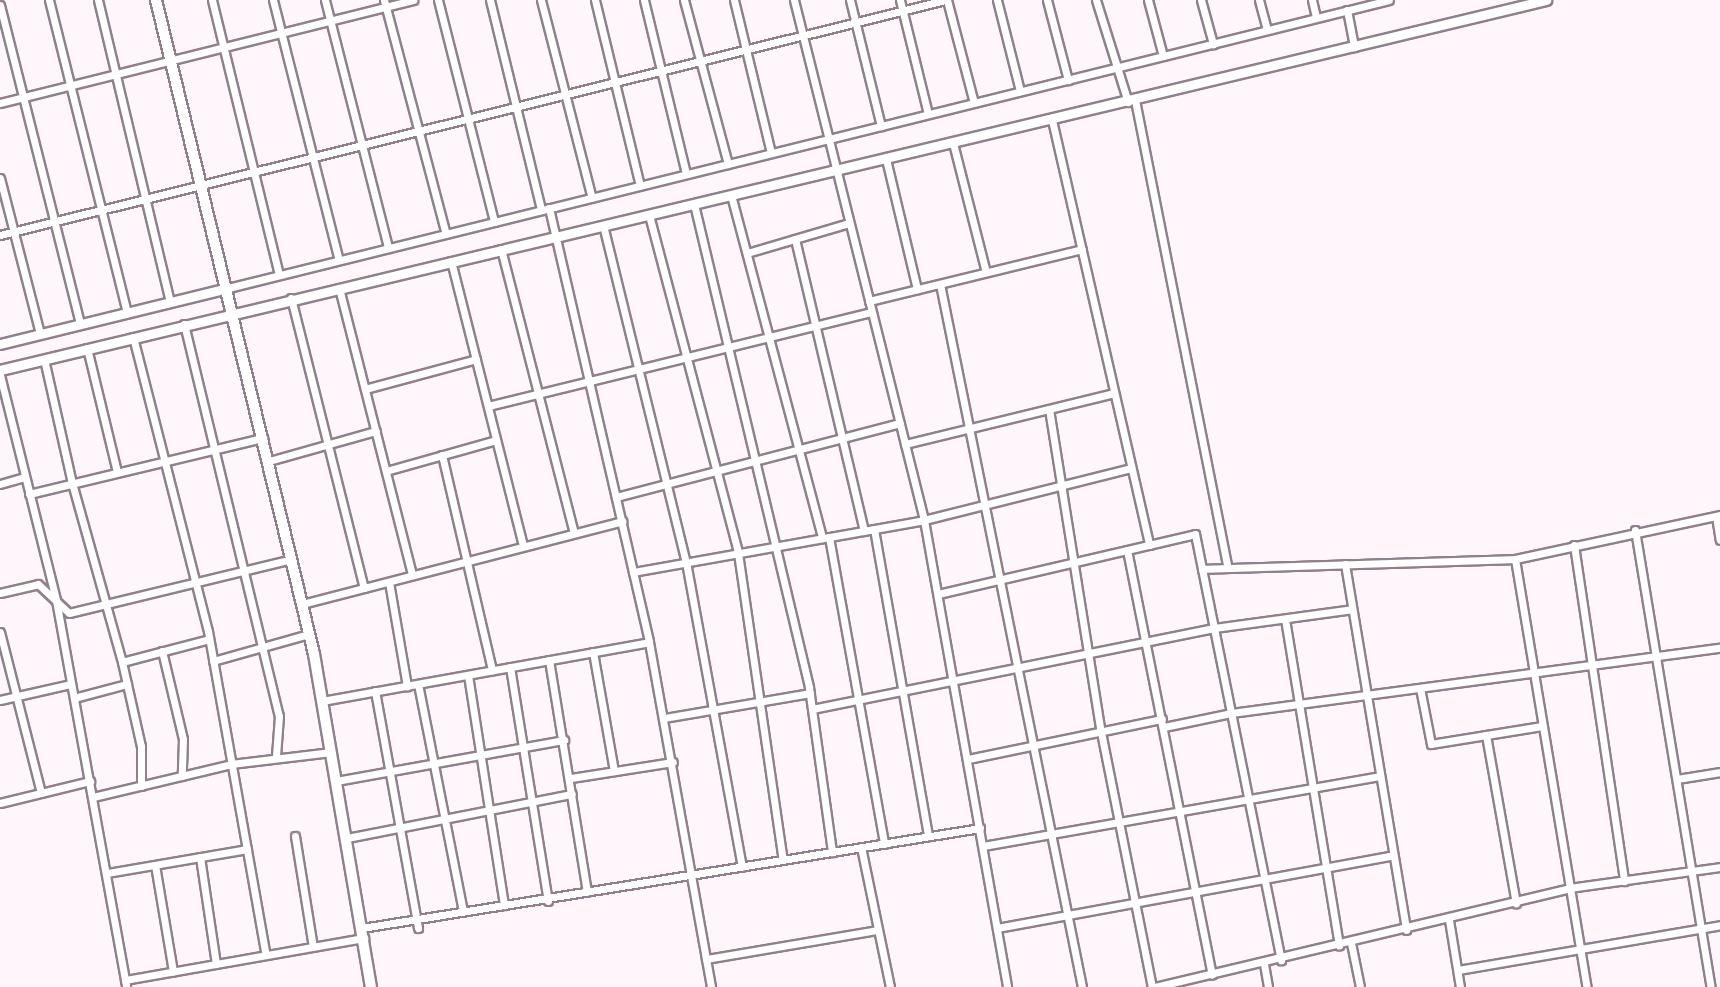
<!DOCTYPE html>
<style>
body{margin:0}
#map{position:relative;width:1720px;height:987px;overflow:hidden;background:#fef6fb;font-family:Montserrat,sans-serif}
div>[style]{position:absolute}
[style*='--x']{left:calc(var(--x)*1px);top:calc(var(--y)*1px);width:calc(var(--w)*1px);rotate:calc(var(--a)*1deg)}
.roads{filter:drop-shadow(2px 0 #91808c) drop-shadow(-2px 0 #91808c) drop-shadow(0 2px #91808c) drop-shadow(0 -2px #91808c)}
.minor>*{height:7px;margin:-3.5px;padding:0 3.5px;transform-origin:3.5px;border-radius:3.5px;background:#fff}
.tertiary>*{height:9px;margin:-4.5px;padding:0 4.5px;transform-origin:4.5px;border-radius:4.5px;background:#fff}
.secondary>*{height:10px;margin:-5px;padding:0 5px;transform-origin:5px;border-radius:5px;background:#fff}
span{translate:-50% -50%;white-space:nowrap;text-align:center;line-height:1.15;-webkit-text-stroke:5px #fff;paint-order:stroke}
</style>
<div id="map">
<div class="roads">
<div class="minor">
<i style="--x:49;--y:0;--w:323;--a:76"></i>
<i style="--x:98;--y:0;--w:310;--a:76.6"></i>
<i style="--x:212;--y:0;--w:283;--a:76.3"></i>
<i style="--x:273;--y:0;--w:268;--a:75.8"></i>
<i style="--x:325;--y:0;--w:256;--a:75.7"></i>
<i style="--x:384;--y:0;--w:242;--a:75.2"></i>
<i style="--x:438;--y:0;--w:229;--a:75.8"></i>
<i style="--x:490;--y:0;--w:216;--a:76.3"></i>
<i style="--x:541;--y:0;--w:204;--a:75.6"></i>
<i style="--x:595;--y:0;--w:191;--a:76.4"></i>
<i style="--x:644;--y:0;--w:179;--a:76.4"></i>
<i style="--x:684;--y:0;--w:170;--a:75"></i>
<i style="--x:734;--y:0;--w:157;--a:76.4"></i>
<i style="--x:794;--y:0;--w:536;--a:75.96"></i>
<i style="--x:924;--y:520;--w:474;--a:79.9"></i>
<i style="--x:850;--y:0;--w:130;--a:76.2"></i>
<i style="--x:900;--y:0;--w:117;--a:76.2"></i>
<i style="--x:947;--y:0;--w:106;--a:75.3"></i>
<i style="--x:997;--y:0;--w:94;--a:75.8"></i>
<i style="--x:1047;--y:0;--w:83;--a:75.3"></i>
<i style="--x:1096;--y:0;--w:107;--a:72.6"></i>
<i style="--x:1148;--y:0;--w:58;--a:75"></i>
<i style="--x:1201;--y:0;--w:46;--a:74.7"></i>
<i style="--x:1259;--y:0;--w:31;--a:75"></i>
<i style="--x:1312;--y:0;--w:18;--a:77"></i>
<i style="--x:0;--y:5;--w:329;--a:75.9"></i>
<i style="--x:1347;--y:10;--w:38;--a:79"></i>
<i style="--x:1135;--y:100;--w:477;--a:78.8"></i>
<i style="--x:0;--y:103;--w:426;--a:-14"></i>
<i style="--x:1052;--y:120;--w:436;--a:77.1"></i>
<i style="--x:953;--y:143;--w:133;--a:75.7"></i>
<i style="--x:886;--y:159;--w:134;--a:76.6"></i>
<i style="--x:0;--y:178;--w:161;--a:75.6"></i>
<i style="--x:731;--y:195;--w:355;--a:75.1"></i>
<i style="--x:694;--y:204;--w:497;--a:76.6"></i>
<i style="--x:809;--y:688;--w:166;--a:82"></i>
<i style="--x:549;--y:208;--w:445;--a:77"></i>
<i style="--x:649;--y:642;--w:351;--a:79.8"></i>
<i style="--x:649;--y:215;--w:350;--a:75.2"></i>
<i style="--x:738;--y:553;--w:310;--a:81.7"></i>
<i style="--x:603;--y:225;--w:347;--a:76.2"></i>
<i style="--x:686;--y:562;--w:310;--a:79.6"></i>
<i style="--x:0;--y:235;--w:974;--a:-13.96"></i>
<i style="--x:795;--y:239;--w:300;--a:76.7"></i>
<i style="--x:501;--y:249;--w:293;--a:75.6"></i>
<i style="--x:747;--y:253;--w:106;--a:-16.4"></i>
<i style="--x:451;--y:261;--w:294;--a:75.8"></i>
<i style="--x:940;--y:284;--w:717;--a:78.58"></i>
<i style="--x:228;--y:288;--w:1196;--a:-13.93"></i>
<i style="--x:339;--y:288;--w:296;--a:75.7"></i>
<i style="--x:291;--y:298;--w:299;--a:75.9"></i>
<i style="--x:869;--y:301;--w:219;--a:-13.7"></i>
<i style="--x:184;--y:324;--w:403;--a:76.4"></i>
<i style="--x:279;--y:716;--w:40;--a:94.3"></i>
<i style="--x:133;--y:337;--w:303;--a:75.7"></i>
<i style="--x:208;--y:631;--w:329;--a:79.9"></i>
<i style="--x:87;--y:348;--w:128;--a:76.4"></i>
<i style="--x:44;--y:359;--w:127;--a:77.3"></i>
<i style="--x:72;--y:483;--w:186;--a:74.4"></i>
<i style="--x:122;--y:662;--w:86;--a:77.3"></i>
<i style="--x:141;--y:746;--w:40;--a:90"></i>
<i style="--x:0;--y:375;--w:232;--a:76"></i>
<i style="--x:56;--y:600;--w:393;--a:79.7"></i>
<i style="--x:365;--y:389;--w:115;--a:-15.1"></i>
<i style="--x:488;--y:406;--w:395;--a:-13.8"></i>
<i style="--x:1049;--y:409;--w:327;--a:80.9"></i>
<i style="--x:1101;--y:732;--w:260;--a:78.7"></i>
<i style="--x:905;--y:444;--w:215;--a:-13.7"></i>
<i style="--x:442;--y:455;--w:221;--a:76.9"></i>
<i style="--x:269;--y:461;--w:111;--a:-15.7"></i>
<i style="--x:386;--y:471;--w:114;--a:-15.7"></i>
<i style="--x:0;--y:484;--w:26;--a:-16"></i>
<i style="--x:29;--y:494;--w:241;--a:-13.5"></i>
<i style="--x:616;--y:497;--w:293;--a:-14.6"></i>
<i style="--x:1716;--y:516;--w:24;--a:81"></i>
<i style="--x:874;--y:529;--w:312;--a:80"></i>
<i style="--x:1635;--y:530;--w:463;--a:80.6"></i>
<i style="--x:829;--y:537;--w:312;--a:79.8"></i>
<i style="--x:1574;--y:545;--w:340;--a:81.5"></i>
<i style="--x:1127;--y:550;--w:433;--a:78.7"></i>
<i style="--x:1515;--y:559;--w:434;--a:80.5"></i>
<i style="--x:1345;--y:564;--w:371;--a:80.5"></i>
<i style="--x:1202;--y:569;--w:313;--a:-1.8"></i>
<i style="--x:1515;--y:559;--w:210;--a:-12.1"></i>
<i style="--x:633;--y:572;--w:296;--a:-10.1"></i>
<i style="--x:924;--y:520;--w:213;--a:-14.1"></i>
<i style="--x:389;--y:582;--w:106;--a:80.2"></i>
<i style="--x:0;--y:593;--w:39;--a:-13"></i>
<i style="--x:38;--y:584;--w:42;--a:43.1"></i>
<i style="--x:69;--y:613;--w:229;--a:-13.6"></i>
<i style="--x:938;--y:594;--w:264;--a:-13.1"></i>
<i style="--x:1195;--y:534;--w:435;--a:78.6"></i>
<i style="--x:302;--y:604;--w:331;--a:-14.5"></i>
<i style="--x:1285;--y:619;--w:331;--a:80.6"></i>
<i style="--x:0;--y:632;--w:166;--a:75.7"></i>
<i style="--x:162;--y:651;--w:90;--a:76.6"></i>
<i style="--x:183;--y:739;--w:37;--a:92"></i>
<i style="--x:593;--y:652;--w:121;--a:80"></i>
<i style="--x:549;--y:660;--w:235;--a:80.7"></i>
<i style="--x:213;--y:661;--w:100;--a:-15.7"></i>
<i style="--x:122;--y:662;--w:90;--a:-14.8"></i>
<i style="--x:510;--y:667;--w:237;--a:80.8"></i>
<i style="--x:468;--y:675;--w:233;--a:81.1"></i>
<i style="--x:418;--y:684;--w:232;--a:78.8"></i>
<i style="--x:1420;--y:688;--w:57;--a:78.9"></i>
<i style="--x:1431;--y:744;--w:112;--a:-9.2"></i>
<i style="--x:375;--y:691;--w:241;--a:79.7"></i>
<i style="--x:74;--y:698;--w:55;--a:-14.8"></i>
<i style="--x:0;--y:700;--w:73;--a:-12.7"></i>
<i style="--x:322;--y:701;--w:332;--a:-10.2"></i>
<i style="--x:812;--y:709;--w:410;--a:-11.4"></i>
<i style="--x:1214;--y:628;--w:139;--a:-7.8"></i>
<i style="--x:664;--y:718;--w:148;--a:-9.7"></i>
<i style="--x:1164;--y:727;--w:68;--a:-11.8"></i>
<i style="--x:1231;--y:713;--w:493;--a:-7.6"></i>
<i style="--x:1486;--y:735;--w:171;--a:79.9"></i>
<i style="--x:968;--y:759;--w:198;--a:-11.7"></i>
<i style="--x:571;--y:778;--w:103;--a:-8.9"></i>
<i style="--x:1677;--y:779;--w:44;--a:-9.2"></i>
<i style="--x:336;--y:781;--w:232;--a:-10.2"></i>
<i style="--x:93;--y:797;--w:142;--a:-13.4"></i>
<i style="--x:231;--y:764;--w:101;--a:-6.8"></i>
<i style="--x:0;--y:803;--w:93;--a:-13.7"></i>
<i style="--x:295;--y:836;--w:112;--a:80.8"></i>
<i style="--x:347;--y:838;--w:229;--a:-11.1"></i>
<i style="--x:983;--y:846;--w:401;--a:-10"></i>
<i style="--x:861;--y:847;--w:143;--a:78.3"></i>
<i style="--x:200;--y:857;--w:108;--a:81.5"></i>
<i style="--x:155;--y:865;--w:108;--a:80.4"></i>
<i style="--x:107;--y:873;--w:142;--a:-9.7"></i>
<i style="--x:1449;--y:920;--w:68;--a:80.7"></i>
<i style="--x:362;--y:928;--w:626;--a:-9.19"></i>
<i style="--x:997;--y:928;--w:403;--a:-10.4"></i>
<i style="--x:1351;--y:943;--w:45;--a:78.4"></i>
<i style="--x:706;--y:959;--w:174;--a:-9.6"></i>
<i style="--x:1264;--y:964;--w:23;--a:80"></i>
<i style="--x:1458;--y:970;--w:266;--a:-9.7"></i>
<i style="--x:125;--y:980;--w:243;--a:-10"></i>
<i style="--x:1155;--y:987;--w:426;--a:-13.4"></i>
<i style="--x:1569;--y:888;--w:152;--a:-7.9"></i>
</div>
<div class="tertiary">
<i style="--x:0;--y:344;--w:235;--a:-13.8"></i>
<i style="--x:0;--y:370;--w:1590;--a:-13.46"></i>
</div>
<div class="secondary">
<i style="--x:156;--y:0;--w:673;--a:76.42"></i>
<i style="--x:314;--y:654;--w:338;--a:80.3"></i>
</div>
</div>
</div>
